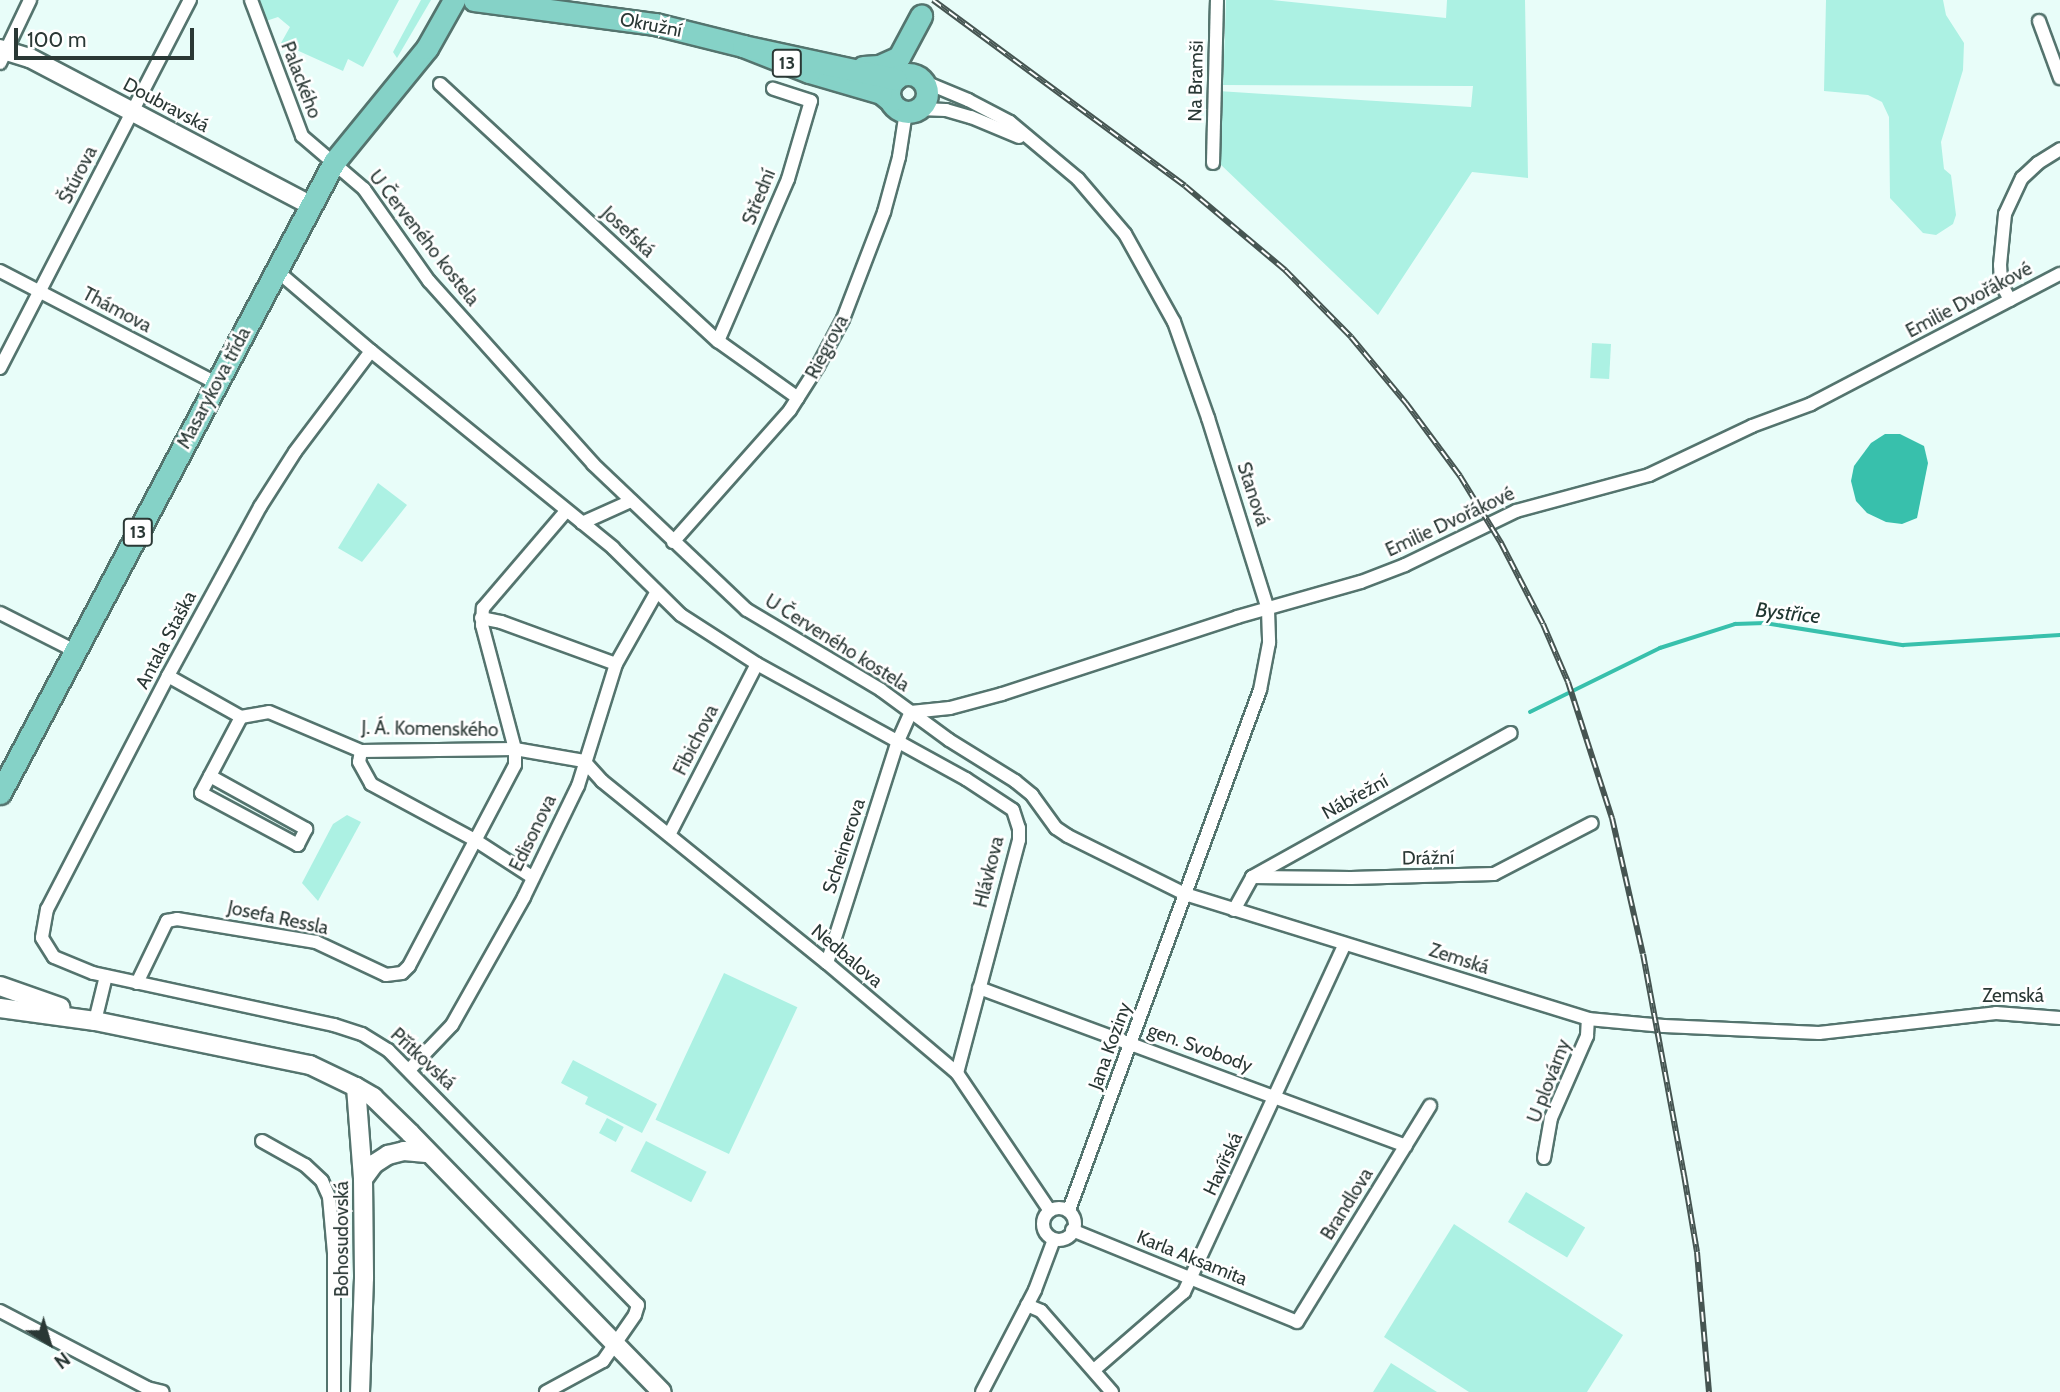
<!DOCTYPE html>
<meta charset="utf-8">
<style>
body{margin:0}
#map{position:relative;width:2060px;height:1392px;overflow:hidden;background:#e8fdf9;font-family:Cabin,sans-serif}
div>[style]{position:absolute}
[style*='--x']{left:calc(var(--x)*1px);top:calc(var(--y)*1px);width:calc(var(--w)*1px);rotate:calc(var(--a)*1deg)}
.green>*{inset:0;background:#acf1e3;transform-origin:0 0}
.water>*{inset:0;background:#38c0ac}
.stream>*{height:3.5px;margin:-1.75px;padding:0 1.75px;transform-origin:1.75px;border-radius:1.75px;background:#38c0ac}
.roads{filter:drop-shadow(2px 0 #54746e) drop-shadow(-2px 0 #54746e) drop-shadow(0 2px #54746e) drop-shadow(0 -2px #54746e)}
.street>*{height:12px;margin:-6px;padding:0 6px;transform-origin:6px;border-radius:6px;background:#fff}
.street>.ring{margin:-6px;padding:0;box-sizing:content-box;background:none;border:12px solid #fff;border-radius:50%}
.secondary>*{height:18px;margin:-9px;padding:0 9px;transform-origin:9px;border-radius:9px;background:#fff}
.primary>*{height:21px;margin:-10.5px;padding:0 10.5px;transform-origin:10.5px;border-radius:10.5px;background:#85d2c7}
.primary>.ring{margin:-10.5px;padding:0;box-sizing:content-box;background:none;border:21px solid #85d2c7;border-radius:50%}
.rail>*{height:6px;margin-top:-3px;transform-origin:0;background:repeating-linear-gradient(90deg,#fff 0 10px,#465552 0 20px);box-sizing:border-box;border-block:2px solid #465552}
span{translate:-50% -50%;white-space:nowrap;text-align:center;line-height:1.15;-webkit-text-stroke:5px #fff;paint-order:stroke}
.shield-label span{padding:2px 5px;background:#fff;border:2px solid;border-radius:5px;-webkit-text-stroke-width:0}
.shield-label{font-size:18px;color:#2a3835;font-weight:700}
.street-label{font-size:19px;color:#2a3835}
.water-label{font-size:21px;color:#1f3631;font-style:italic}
.north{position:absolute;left:14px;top:1308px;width:70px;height:70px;-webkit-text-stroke:5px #fff;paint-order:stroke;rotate:143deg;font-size:19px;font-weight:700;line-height:28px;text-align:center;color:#2a3835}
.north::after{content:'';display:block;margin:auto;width:24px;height:32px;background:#2a3835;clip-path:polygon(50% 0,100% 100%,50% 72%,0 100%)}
.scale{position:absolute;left:14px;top:28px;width:180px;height:32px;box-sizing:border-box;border:4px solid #2a3835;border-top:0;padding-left:9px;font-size:21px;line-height:24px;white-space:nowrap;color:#2a3835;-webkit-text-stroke:5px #fff;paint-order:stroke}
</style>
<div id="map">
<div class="green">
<i style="clip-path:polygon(256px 0,399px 0,363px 67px,348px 59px,343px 71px,281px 43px,290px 27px,278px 17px,263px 22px)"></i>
<i style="clip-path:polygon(421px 0,431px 0,397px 58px,393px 52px)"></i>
<i style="clip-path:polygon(1226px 0,1272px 0,1446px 18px,1447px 0,1525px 0,1528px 178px,1472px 172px,1378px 315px,1218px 162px,1218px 91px,1471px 107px,1473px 86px,1223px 85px)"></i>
<i style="clip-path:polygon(1826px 0,1943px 0,1946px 15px,1964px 43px,1963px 70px,1941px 142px,1944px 169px,1951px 175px,1956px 215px,1953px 224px,1936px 235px,1923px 233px,1890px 198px,1889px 117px,1882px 102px,1868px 95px,1824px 91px)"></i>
<i style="left:1592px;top:343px;width:19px;height:35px;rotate:3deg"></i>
<i style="clip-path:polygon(378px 483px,407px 505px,362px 562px,338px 548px)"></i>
<i style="clip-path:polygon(347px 815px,361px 822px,318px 901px,302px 883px,333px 824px)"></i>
<i style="left:724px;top:973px;width:81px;height:162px;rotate:25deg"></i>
<i style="clip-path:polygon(573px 1060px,657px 1104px,642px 1133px,585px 1104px,588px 1097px,561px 1083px)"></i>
<i style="left:607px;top:1118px;width:19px;height:17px;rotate:28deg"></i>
<i style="left:646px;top:1141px;width:68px;height:34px;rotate:27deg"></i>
<i style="left:1526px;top:1192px;width:69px;height:35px;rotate:31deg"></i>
<i style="clip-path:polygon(1454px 1224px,1623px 1335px,1587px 1392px,1469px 1392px,1384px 1337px)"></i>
<i style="clip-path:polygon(1391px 1363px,1437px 1392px,1373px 1392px)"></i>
</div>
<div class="water">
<i style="clip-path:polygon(1885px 434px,1900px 434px,1924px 446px,1928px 463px,1917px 518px,1902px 524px,1886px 522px,1867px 513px,1856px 501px,1851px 481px,1854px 466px,1871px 443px)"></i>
</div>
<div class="stream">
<i style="--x:1530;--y:712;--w:145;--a:-26.2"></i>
<i style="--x:1660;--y:648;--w:79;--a:-17.7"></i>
<i style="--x:1735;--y:624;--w:30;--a:-2"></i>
<i style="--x:1765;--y:623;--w:140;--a:9.1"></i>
<i style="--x:1903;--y:645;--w:157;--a:-3.6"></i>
</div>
<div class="roads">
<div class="street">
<i style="--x:251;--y:0;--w:145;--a:69.4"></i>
<i style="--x:302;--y:136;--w:82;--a:40.5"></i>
<i style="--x:364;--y:189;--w:113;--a:54.8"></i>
<i style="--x:429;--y:281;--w:246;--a:48.1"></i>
<i style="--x:593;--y:464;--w:212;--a:43.5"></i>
<i style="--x:747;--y:610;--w:156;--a:30.8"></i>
<i style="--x:881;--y:690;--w:84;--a:36.3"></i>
<i style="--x:949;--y:740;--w:78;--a:31.8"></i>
<i style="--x:1015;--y:781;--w:22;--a:39"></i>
<i style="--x:1032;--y:795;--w:41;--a:54"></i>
<i style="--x:1056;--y:828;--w:14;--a:34"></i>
<i style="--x:1068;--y:836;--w:131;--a:26.4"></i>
<i style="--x:1185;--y:894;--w:422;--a:17.2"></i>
<i style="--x:1588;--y:1019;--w:76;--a:5.3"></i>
<i style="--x:1664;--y:1026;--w:155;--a:2.6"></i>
<i style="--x:1819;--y:1033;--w:178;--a:-6.4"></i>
<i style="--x:1996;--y:1013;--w:64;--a:4.5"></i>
<i style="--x:2039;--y:21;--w:61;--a:69.8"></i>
<i style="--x:0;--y:63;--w:70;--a:-64.5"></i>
<i style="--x:925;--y:82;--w:47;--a:22.7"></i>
<i style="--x:968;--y:100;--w:47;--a:27.6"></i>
<i style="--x:1010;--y:122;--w:89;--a:40"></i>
<i style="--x:1078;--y:179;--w:72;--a:49.5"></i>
<i style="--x:1125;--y:234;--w:101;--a:60.9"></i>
<i style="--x:1174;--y:322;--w:102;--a:70.5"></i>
<i style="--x:1208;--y:418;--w:201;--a:72.6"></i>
<i style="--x:1268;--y:610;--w:33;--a:88"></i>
<i style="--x:1269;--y:643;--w:48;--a:100.8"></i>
<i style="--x:1260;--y:690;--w:554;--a:110.17"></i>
<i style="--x:440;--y:84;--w:379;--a:42.8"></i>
<i style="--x:718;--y:341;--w:98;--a:35.5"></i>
<i style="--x:919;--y:109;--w:27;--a:2"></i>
<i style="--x:946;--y:110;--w:26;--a:16"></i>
<i style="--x:971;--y:117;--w:52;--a:22.6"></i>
<i style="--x:1213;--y:163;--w:163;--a:-88.6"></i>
<i style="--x:276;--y:270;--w:125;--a:40.5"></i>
<i style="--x:371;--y:351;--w:312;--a:39.1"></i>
<i style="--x:613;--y:548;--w:95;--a:44.6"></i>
<i style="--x:681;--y:615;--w:90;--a:32.8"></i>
<i style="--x:757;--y:664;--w:239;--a:28.8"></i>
<i style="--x:966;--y:779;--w:56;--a:33.4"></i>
<i style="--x:1013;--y:810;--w:19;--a:72"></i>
<i style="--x:1019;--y:828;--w:12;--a:90"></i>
<i style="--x:1019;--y:840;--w:241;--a:104.9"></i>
<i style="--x:0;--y:271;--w:243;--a:27.4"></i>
<i style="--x:2010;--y:300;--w:19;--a:-118"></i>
<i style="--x:2001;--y:283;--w:18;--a:-93"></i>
<i style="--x:2000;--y:265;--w:51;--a:-84.4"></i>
<i style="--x:2005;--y:214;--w:40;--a:-65"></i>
<i style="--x:2022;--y:178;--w:22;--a:-43"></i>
<i style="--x:2038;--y:163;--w:26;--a:-32"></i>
<i style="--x:718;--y:341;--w:176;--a:-66.6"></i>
<i style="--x:788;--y:179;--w:81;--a:-73.6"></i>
<i style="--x:811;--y:101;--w:40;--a:-162"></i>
<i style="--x:371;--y:351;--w:126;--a:127"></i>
<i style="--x:295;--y:452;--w:65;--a:122.5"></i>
<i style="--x:260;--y:507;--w:192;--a:118.6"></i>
<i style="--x:168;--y:676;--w:263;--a:117.4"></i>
<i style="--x:47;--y:909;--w:29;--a:100"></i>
<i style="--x:42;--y:938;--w:22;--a:58"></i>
<i style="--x:54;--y:957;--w:42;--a:22.3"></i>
<i style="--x:93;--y:973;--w:247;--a:12.2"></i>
<i style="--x:334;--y:1025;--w:29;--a:18"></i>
<i style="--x:362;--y:1034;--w:31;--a:32"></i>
<i style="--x:388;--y:1050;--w:357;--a:45.6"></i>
<i style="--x:638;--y:1305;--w:10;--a:107"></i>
<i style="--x:635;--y:1315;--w:56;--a:124.8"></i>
<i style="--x:603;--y:1361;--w:65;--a:151.5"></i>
<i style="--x:0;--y:368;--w:414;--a:-62.7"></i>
<i style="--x:582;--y:523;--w:54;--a:-24.2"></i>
<i style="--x:673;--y:542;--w:176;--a:-48.4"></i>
<i style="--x:790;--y:410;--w:52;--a:-57.5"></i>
<i style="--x:818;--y:366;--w:53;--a:-62"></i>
<i style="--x:843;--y:319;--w:115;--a:-69"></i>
<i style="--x:884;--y:212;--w:57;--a:-74.7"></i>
<i style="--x:899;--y:157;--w:46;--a:-81.2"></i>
<i style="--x:0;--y:613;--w:84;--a:26.9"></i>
<i style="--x:481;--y:618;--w:20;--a:11"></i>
<i style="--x:501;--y:622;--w:122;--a:20.1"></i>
<i style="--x:168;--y:676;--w:84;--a:29.3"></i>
<i style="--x:241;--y:717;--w:28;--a:-10"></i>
<i style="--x:269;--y:712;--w:100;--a:23"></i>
<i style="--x:361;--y:751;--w:154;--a:-0.7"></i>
<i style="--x:515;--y:749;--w:70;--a:9.9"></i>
<i style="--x:911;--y:712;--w:39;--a:-6"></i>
<i style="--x:950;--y:708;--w:54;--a:-15.1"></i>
<i style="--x:1002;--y:694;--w:247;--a:-18.1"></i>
<i style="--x:1237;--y:617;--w:129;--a:-15.8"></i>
<i style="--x:1361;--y:582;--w:47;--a:-21.1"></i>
<i style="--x:1405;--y:565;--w:123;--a:-25.9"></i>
<i style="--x:1516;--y:511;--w:138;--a:-15.1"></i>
<i style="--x:1649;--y:475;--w:114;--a:-25.4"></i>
<i style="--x:1752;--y:426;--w:63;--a:-20.4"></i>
<i style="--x:1811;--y:404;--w:281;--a:-27.6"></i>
<i style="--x:361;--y:751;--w:11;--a:100"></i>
<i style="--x:359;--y:762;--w:25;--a:61"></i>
<i style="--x:371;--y:784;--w:118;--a:28.3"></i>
<i style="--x:475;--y:840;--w:68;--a:33"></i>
<i style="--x:584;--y:761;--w:27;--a:48"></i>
<i style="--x:602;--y:781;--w:289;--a:39"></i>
<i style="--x:827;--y:963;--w:170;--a:40.2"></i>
<i style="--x:957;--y:1073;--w:166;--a:56"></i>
<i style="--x:210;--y:776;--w:110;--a:28.9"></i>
<i style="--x:306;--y:829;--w:18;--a:117"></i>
<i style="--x:298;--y:845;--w:110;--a:-151.8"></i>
<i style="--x:201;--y:793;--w:86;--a:-62.2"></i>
<i style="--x:669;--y:835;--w:192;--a:-62.8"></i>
<i style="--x:1252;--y:877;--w:99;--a:0.6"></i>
<i style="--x:1351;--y:878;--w:143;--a:-1.6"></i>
<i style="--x:1494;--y:874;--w:110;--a:-27.5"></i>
<i style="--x:1234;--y:910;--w:38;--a:-61"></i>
<i style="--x:1252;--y:877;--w:296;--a:-29.1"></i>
<i style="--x:827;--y:963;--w:233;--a:-72.3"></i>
<i style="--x:898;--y:741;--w:32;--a:-66"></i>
<i style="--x:137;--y:983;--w:69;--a:-64.2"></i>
<i style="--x:167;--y:921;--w:10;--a:-11"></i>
<i style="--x:177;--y:919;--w:141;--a:9.4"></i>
<i style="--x:316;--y:942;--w:77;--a:25.2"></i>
<i style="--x:386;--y:975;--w:16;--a:-7"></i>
<i style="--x:402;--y:973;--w:10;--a:-45"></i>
<i style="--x:409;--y:966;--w:227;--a:-62.2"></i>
<i style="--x:515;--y:765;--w:16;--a:-90"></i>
<i style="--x:515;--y:749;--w:128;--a:-104.9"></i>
<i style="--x:482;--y:625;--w:17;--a:-87"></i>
<i style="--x:483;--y:608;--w:128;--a:-49.4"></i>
<i style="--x:979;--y:988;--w:455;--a:20.3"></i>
<i style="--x:95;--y:1021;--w:46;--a:-76.3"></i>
<i style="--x:409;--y:1070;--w:62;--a:-46.3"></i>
<i style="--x:452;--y:1025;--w:147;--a:-60.6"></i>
<i style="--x:524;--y:897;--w:123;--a:-64.1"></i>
<i style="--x:578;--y:786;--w:128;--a:-72.7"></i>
<i style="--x:616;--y:664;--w:81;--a:-60.6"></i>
<i style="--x:262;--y:1141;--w:49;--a:29.2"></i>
<i style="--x:305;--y:1165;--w:23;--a:43"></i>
<i style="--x:322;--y:1181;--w:17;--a:66"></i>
<i style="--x:329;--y:1197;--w:56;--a:84.9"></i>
<i style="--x:334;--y:1253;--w:139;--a:90"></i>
<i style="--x:1544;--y:1158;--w:41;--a:-80.1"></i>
<i style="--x:1551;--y:1118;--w:90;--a:-66.3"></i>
<i style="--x:1587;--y:1036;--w:17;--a:-87"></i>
<i class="ring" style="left:1043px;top:1208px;width:20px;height:20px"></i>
<i style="--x:1072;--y:1230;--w:243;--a:22.2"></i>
<i style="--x:1297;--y:1322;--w:254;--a:-58.4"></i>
<i style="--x:1027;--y:1305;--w:15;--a:23"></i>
<i style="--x:1041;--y:1311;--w:108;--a:48.8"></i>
<i style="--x:0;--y:1311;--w:166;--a:27.6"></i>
<i style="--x:147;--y:1388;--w:16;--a:14"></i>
<i style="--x:1094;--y:1370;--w:119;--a:-40.9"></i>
<i style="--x:1184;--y:1292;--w:383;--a:-65.2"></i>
<i style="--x:982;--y:1392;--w:115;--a:-62.5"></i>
<i style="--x:1035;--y:1290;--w:51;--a:-69.4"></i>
</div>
<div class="secondary">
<i style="--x:0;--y:49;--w:31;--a:17"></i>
<i style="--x:30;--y:58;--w:316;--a:27.7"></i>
<i style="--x:0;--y:986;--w:64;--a:19.3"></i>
<i style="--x:0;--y:1008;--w:96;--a:7.8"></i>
<i style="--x:95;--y:1021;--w:219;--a:11.6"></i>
<i style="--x:310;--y:1065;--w:51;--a:25.6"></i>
<i style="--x:356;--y:1087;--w:20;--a:30"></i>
<i style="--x:373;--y:1097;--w:52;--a:44.2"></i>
<i style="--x:410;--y:1133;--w:361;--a:45.8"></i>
<i style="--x:356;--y:1087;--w:92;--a:85.6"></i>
<i style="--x:363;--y:1179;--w:99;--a:89.4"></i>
<i style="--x:364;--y:1278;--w:114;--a:92"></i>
<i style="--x:363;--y:1179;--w:19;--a:-54"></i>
<i style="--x:374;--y:1164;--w:17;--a:-33"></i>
<i style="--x:388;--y:1155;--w:16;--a:-14"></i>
<i style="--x:404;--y:1151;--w:25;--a:5"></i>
</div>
<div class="primary">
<i style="--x:474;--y:0;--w:183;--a:7.6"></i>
<i style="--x:655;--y:24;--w:91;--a:14"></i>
<i style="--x:863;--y:67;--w:16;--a:-4"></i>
<i style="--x:879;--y:66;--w:22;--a:-24"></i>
<i style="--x:899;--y:57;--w:47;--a:-61.8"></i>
<i class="ring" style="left:889px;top:74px;width:17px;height:17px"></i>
<i style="--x:891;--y:101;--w:13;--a:-141"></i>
<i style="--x:881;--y:93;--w:75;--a:-163.7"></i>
<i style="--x:809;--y:72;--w:71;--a:-158.5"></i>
<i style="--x:743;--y:46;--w:156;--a:12.2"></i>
<i style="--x:0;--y:793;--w:714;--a:-62.11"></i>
<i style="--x:334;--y:162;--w:147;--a:-50.8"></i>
<i style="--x:427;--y:48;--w:55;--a:-60.6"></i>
</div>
</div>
<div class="rail">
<i style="--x:933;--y:0;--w:313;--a:36.4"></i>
<i style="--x:1185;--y:186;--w:131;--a:40"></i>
<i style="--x:1285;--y:270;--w:94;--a:45.4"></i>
<i style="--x:1351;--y:337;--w:86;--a:50.2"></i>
<i style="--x:1406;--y:403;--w:91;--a:53.5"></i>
<i style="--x:1460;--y:476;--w:79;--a:58.5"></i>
<i style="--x:1501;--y:543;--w:91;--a:62.6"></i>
<i style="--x:1543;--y:624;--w:63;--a:66.7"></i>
<i style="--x:1568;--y:682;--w:143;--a:72.1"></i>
<i style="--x:1612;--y:818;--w:139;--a:77.2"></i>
<i style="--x:1643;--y:954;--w:225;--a:79.5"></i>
<i style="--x:1684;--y:1175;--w:78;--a:80.4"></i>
<i style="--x:1697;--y:1252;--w:141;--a:85.1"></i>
</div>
<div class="shield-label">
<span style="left:787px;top:63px">13</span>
<span style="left:138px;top:532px">13</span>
</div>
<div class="street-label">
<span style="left:651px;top:25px;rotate:11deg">Okružní</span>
<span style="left:301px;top:80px;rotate:69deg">Palackého</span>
<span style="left:1196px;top:81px;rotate:-89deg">Na Bramši</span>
<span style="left:166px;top:105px;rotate:28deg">Doubravská</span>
<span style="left:78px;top:175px;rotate:-63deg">Štúrova</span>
<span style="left:759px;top:197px;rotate:-68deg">Střední</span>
<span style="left:628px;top:232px;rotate:43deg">Josefská</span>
<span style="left:424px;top:238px;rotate:52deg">U Červeného kostela</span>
<span style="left:1969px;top:300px;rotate:-28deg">Emilie Dvořákové</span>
<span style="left:117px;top:310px;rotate:28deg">Thámova</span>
<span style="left:827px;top:347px;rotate:-62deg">Riegrova</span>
<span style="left:214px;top:388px;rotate:-62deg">Masarykova třída</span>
<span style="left:1253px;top:494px;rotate:72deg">Stanová</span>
<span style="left:1450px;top:522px;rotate:-25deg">Emilie Dvořákové</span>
<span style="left:166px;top:640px;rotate:-62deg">Antala Staška</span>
<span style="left:837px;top:643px;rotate:32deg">U Červeného kostela</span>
<span style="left:430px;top:729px;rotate:1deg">J. Á. Komenského</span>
<span style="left:696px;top:740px;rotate:-63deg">Fibichova</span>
<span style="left:1355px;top:797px;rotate:-29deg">Nábřežní</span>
<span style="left:533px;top:833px;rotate:-64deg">Edisonova</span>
<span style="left:844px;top:846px;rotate:-72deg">Scheinerova</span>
<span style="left:1428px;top:858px;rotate:-1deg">Drážní</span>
<span style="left:989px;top:872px;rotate:-76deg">Hlávkova</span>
<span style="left:278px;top:918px;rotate:12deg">Josefa Ressla</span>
<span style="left:847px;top:956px;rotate:40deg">Nedbalova</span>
<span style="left:1459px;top:959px;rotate:18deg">Zemská</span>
<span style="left:2013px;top:996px">Zemská</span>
<span style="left:1110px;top:1046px;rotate:-70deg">Jana Koziny</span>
<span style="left:1200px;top:1048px;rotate:20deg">gen. Svobody</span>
<span style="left:423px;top:1059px;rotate:43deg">Přítkovská</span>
<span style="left:1549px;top:1081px;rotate:-69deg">U plovárny</span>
<span style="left:1223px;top:1164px;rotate:-65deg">Havířská</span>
<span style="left:1347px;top:1204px;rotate:-58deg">Brandlova</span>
<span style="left:342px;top:1239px;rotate:-90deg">Bohosudovská</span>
<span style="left:1192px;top:1258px;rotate:22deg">Karla Aksamita</span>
</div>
<div class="water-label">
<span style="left:1788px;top:613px;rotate:6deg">Bystřice</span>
</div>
<div class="north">N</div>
<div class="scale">100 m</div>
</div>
